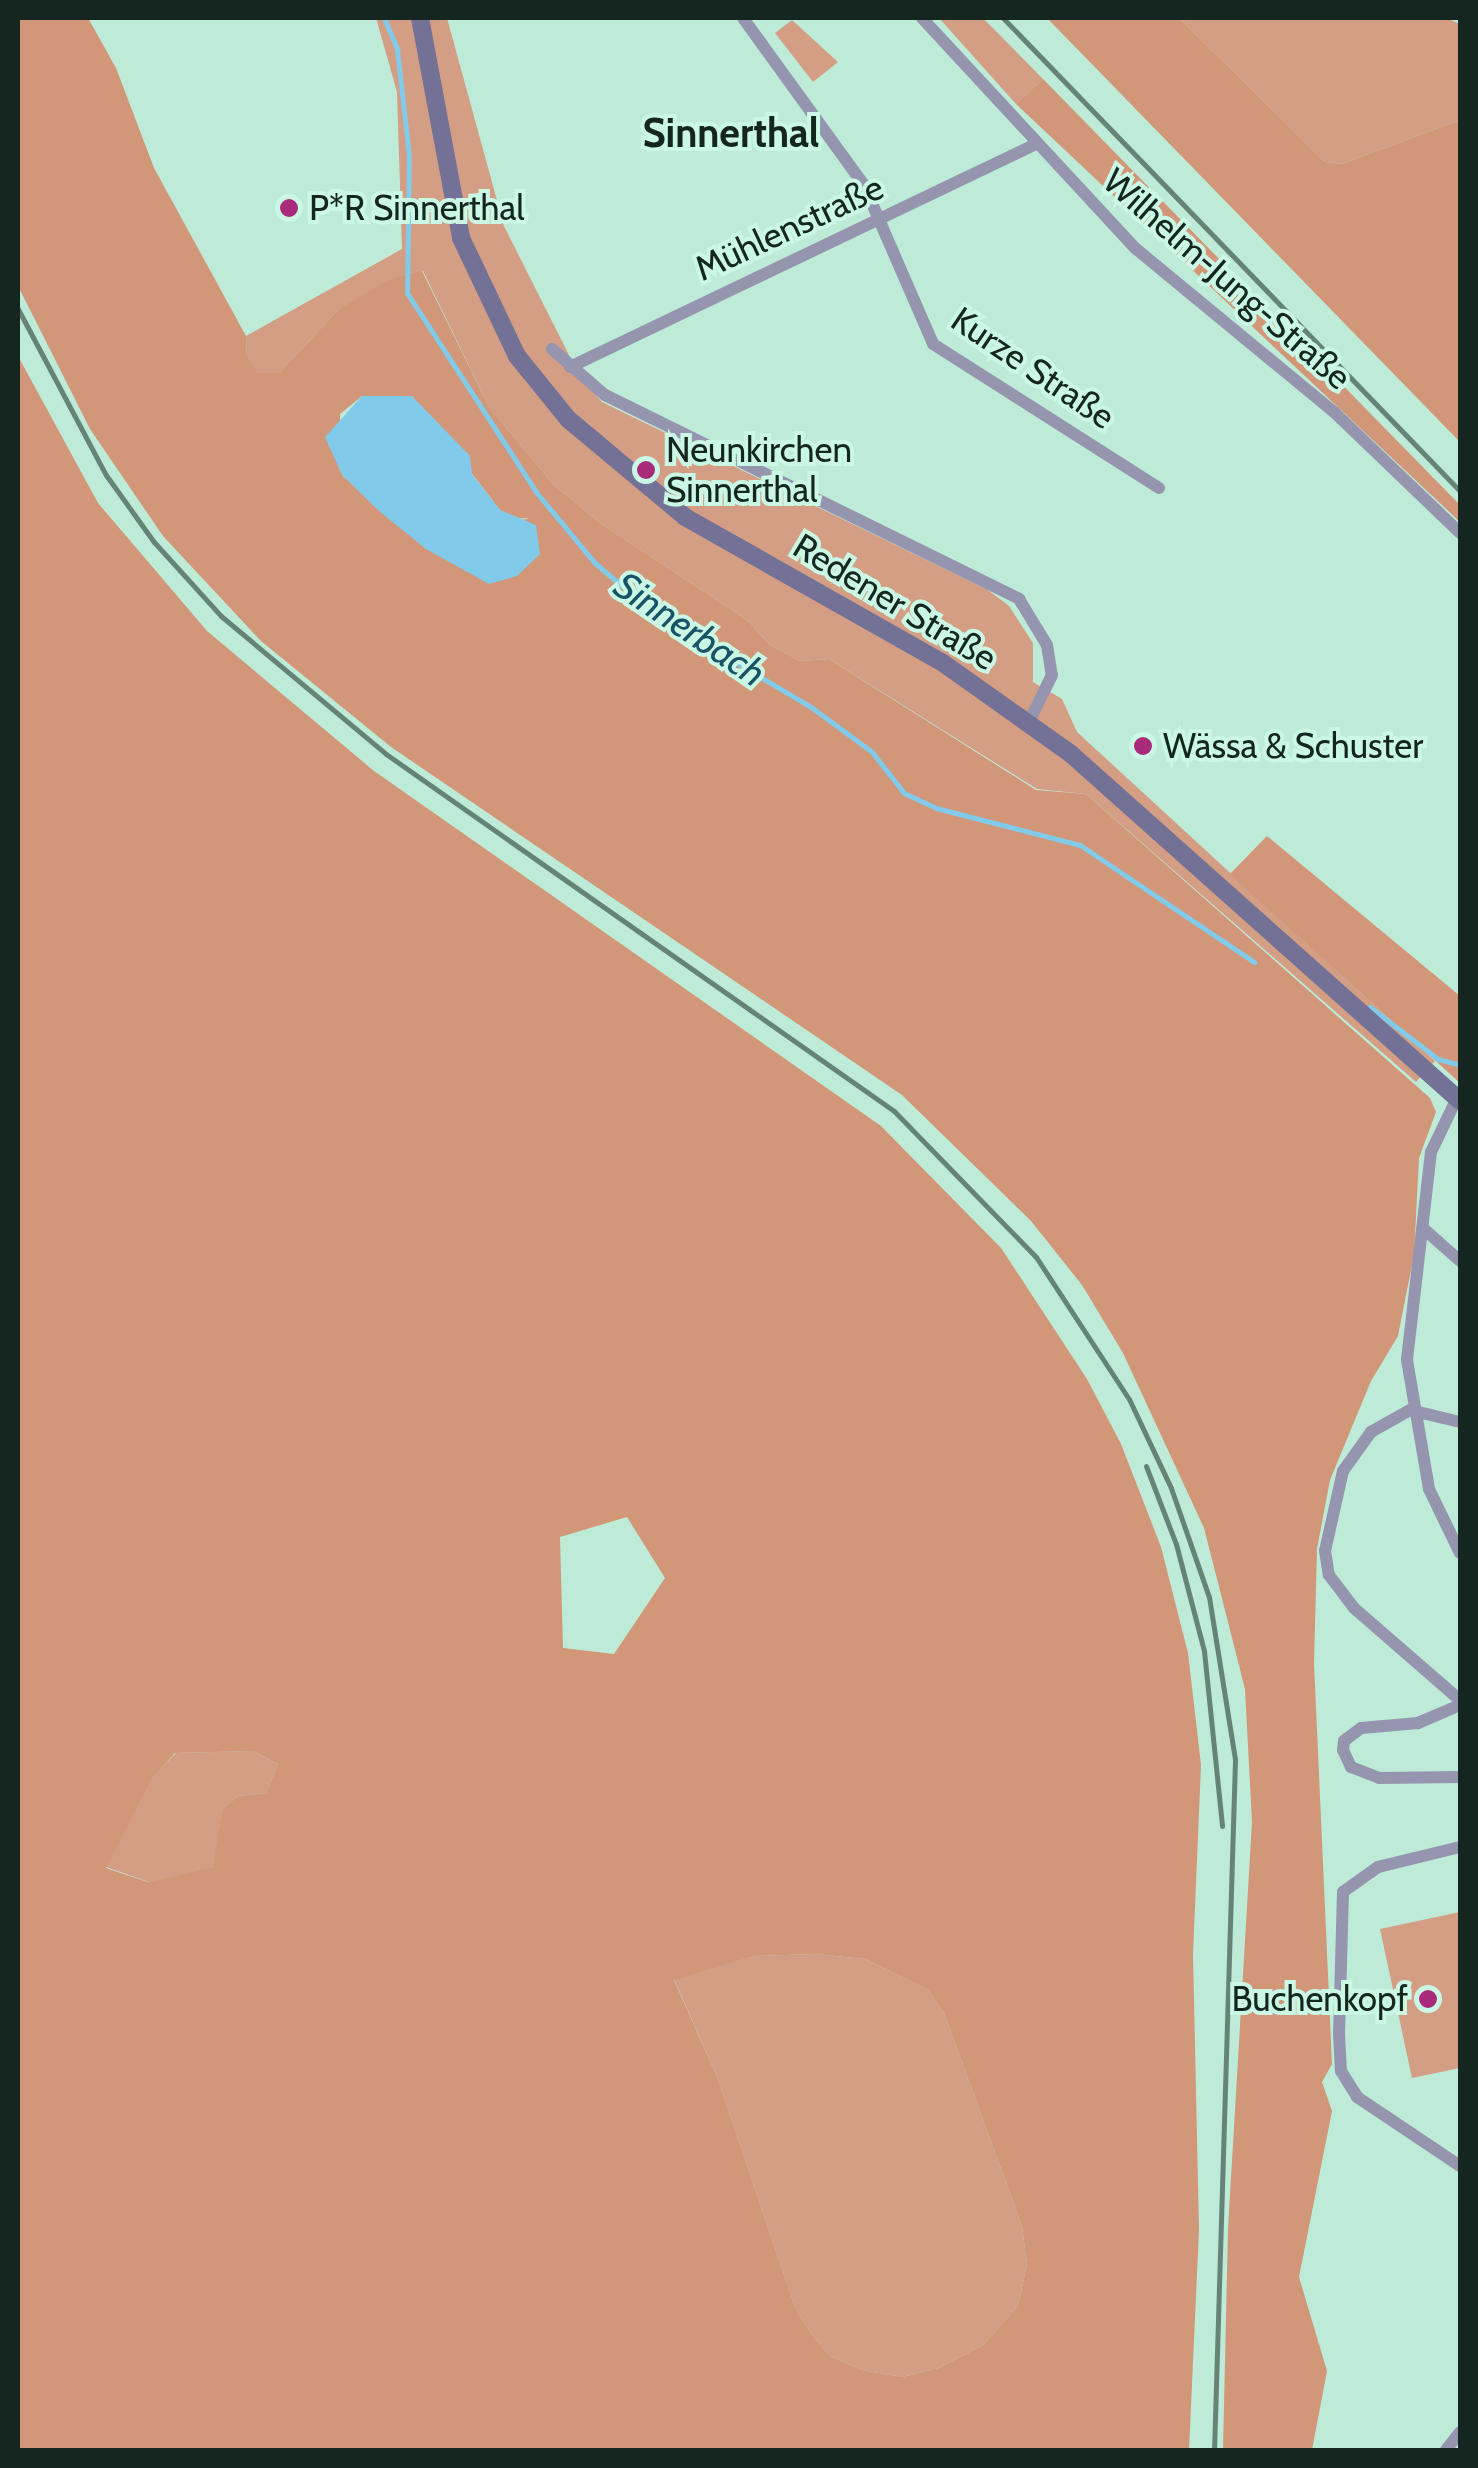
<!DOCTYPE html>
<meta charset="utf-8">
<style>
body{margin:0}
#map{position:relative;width:1478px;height:2468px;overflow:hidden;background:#bdebd7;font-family:Cabin,sans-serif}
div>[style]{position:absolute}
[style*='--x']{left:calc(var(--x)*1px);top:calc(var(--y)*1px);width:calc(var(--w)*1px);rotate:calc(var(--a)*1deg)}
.green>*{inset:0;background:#d49e84}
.forest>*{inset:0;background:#d29678}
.water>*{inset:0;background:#82cae9}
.stream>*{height:5px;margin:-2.5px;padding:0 2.5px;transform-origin:2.5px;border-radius:2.5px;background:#82cae9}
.minor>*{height:12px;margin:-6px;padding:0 6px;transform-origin:6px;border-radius:6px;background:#9695af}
.secondary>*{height:18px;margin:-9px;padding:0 9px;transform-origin:9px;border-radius:9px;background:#747197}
.rail>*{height:5px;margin:-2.5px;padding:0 2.5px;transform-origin:2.5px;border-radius:2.5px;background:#658477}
.dots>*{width:28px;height:28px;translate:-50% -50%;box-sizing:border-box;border:5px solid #caf8e4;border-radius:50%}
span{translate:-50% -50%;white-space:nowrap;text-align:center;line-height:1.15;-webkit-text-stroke:8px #caf8e4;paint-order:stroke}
.poi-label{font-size:35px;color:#14261f}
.left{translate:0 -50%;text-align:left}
.right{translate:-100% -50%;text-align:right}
.street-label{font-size:35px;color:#14261f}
.water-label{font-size:38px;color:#195368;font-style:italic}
.quarter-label{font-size:40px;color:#14261f;font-weight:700}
.frame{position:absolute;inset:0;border:20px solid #14261f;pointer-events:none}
</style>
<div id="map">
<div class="green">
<i style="clip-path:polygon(376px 18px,447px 18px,504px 226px,580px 377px,602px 402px,988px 590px,1009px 606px,1033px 643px,1033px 682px,1062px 699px,1077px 732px,1435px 1061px,1416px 1082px,1086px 794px,1037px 789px,829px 659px,800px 661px,770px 645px,747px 620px,600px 523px,553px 484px,489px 407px,423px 271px,338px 310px,279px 373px,258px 373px,247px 357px,246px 336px,402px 249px,397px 92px)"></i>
<i style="clip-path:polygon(939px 18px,983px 18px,1043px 79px,1016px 104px)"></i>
<i style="clip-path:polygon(1179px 18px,1446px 18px,1460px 24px,1460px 120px,1342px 164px,1325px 162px)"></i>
<i style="clip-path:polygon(792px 20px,838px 62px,813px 82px,775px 33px)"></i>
<i style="clip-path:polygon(253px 1751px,278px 1764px,266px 1793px,238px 1796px,222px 1809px,214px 1867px,149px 1882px,106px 1867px,152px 1777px,176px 1753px)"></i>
<i style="clip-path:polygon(1460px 1912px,1460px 2068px,1412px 2078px,1380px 1929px)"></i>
<i style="clip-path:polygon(815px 1954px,865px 1959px,928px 1990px,944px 2013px,1022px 2226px,1027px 2264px,1018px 2306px,983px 2345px,939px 2368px,902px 2377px,862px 2370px,830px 2356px,816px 2340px,796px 2310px,718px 2079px,674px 1979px,755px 1956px)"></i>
</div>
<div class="forest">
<i style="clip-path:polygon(evenodd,18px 18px,88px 18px,116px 68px,154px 168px,246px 336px,247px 356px,258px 373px,279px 373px,338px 310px,388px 280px,422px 271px,489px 407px,553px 484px,600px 523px,747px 620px,770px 645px,800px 661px,829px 659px,1036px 790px,1086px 794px,1430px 1098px,1436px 1112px,1419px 1158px,1414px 1255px,1398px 1336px,1371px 1381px,1330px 1480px,1317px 1549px,1314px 1663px,1332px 2064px,1322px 2082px,1332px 2111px,1299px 2277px,1327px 2371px,1312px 2450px,1223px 2450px,1228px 2229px,1252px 1822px,1245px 1689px,1204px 1528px,1123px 1353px,1082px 1285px,1031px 1221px,902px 1095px,391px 747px,261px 641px,163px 536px,90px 429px,18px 286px,18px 18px,362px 396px,412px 396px,500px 510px,512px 519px,529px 518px,426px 549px,342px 475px,340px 414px,362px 396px)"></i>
<i style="clip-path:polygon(1047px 18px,1179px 18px,1325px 162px,1342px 164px,1460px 120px,1460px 442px)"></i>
<i style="clip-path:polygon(1043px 79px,1460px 505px,1460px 522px,1016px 104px)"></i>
<i style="clip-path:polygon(evenodd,18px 356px,98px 503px,207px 631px,374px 771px,881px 1126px,1001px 1248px,1087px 1379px,1121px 1444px,1161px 1547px,1188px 1653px,1201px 1765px,1193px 1954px,1199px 2230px,1189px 2450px,18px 2450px,18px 356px,627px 1517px,665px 1578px,614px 1654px,563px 1648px,560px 1537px,627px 1517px,18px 356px,253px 1751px,278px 1764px,266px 1793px,238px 1796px,222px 1809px,213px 1867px,148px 1882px,106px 1868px,152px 1778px,175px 1753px,253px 1751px,18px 356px,815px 1954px,865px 1959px,928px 1990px,944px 2013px,1022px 2226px,1027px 2264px,1018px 2306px,983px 2345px,939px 2368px,902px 2377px,862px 2370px,830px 2356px,816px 2340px,796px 2310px,718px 2079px,674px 1980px,755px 1956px,815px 1954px)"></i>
<i style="clip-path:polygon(1267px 836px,1460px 996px,1460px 1083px,1230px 874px)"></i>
</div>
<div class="water">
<i style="clip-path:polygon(362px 396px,412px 396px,470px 456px,472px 474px,500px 510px,536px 525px,540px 554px,517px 576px,489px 584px,426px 549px,379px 511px,342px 475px,325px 437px)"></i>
</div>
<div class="stream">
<i style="--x:384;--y:18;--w:34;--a:67"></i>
<i style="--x:397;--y:49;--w:108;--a:83.6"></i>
<i style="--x:409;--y:156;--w:137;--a:90.8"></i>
<i style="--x:407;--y:293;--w:237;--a:57"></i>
<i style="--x:536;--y:492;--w:92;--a:50.3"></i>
<i style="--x:595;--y:563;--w:80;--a:40.4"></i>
<i style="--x:656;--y:615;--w:180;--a:30.7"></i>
<i style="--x:811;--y:707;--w:76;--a:36.4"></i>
<i style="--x:872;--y:752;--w:52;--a:52"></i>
<i style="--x:904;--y:793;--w:35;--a:25"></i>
<i style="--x:936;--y:808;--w:149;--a:14.4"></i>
<i style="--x:1080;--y:845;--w:210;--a:33.9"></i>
<i style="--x:1370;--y:1007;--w:86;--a:37.4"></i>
<i style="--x:1438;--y:1059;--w:23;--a:15"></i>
</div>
<div class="minor">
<i style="--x:743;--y:18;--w:206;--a:54.1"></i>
<i style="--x:864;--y:185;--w:173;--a:66.5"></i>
<i style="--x:933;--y:344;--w:268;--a:32.5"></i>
<i style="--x:922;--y:18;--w:313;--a:47.2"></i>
<i style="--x:1135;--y:248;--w:258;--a:39.5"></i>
<i style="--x:1334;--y:412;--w:175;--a:43.8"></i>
<i style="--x:552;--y:349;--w:70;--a:41"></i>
<i style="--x:605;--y:395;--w:462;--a:26.2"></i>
<i style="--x:1019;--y:599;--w:54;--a:58.7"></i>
<i style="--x:1047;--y:645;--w:30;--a:81"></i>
<i style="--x:1052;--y:675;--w:52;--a:116.1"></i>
<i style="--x:570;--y:367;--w:514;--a:-25.57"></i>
<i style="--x:1457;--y:1098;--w:60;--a:115.7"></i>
<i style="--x:1431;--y:1152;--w:209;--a:96.6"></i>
<i style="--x:1407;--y:1360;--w:131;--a:80.3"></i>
<i style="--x:1429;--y:1489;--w:71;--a:64.2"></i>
<i style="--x:1424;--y:1229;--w:48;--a:41.6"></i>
<i style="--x:1460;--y:1422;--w:51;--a:-166.5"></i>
<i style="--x:1410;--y:1410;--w:45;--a:150.6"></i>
<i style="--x:1371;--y:1432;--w:48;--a:125.7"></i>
<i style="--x:1343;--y:1471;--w:82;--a:102.7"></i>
<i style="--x:1325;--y:1551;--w:24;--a:81"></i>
<i style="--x:1329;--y:1575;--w:41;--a:52.9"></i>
<i style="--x:1354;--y:1608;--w:140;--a:41"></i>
<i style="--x:1460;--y:1705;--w:46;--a:156.8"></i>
<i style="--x:1418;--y:1723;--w:57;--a:175"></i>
<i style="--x:1361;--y:1728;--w:21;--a:143"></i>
<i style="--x:1344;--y:1741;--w:9;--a:96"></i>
<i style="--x:1343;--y:1750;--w:19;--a:65"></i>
<i style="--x:1351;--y:1767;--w:30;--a:21"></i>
<i style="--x:1379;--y:1778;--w:81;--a:-0.7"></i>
<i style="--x:1460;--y:1847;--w:84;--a:166.3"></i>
<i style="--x:1378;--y:1867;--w:43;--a:144.5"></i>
<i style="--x:1343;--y:1892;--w:142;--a:91.6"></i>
<i style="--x:1339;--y:2034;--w:37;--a:87"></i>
<i style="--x:1341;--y:2071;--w:31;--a:58"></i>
<i style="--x:1357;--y:2097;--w:124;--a:33.8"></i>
<i style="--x:1446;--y:2450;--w:23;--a:-52"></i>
</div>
<div class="secondary">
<i style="--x:420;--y:18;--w:224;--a:79.4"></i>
<i style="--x:461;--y:238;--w:131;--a:64.6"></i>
<i style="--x:517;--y:356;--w:81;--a:51"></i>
<i style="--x:568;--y:419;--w:153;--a:39.9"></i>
<i style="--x:685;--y:517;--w:296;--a:29.5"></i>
<i style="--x:943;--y:663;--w:157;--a:35.4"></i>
<i style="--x:1071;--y:754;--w:521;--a:41.73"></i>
</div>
<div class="rail">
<i style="--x:1003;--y:18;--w:658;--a:45.99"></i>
<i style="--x:18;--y:309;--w:188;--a:62.1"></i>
<i style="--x:106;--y:475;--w:82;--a:54.4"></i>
<i style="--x:154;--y:542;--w:100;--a:47.8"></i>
<i style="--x:221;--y:616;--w:215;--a:39.9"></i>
<i style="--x:386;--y:754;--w:621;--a:35.1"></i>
<i style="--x:894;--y:1111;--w:204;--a:45.8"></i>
<i style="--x:1036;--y:1257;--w:170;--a:56.8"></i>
<i style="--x:1129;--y:1399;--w:98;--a:64.7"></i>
<i style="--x:1171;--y:1488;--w:115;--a:70.8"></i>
<i style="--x:1209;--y:1597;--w:165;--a:80.9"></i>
<i style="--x:1235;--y:1760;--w:690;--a:91.74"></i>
<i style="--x:1146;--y:1466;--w:84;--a:69"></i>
<i style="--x:1176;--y:1544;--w:111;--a:75.3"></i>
<i style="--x:1204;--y:1651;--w:176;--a:84.1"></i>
</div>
<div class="dots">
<i style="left:289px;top:208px;background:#a92a7a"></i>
<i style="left:646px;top:470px;background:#a92a7a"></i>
<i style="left:1143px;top:746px;background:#a92a7a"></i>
<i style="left:1428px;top:1999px;background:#a92a7a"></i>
</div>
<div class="poi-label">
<span class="left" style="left:309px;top:208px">P*R Sinnerthal</span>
<span class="left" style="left:666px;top:470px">Neunkirchen<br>Sinnerthal</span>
<span class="left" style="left:1163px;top:746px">Wässa &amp; Schuster</span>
<span class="right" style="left:1408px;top:1999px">Buchenkopf</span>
</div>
<div class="street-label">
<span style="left:789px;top:228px;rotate:-25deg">Mühlenstraße</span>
<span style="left:1227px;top:279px;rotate:41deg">Wilhelm-Jung-Straße</span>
<span style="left:1033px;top:368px;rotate:34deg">Kurze Straße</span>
<span style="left:895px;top:602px;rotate:31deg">Redener Straße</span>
</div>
<div class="water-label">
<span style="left:690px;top:629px;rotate:34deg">Sinnerbach</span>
</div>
<div class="quarter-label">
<span style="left:731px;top:133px">Sinnerthal</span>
</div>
<div class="frame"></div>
</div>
